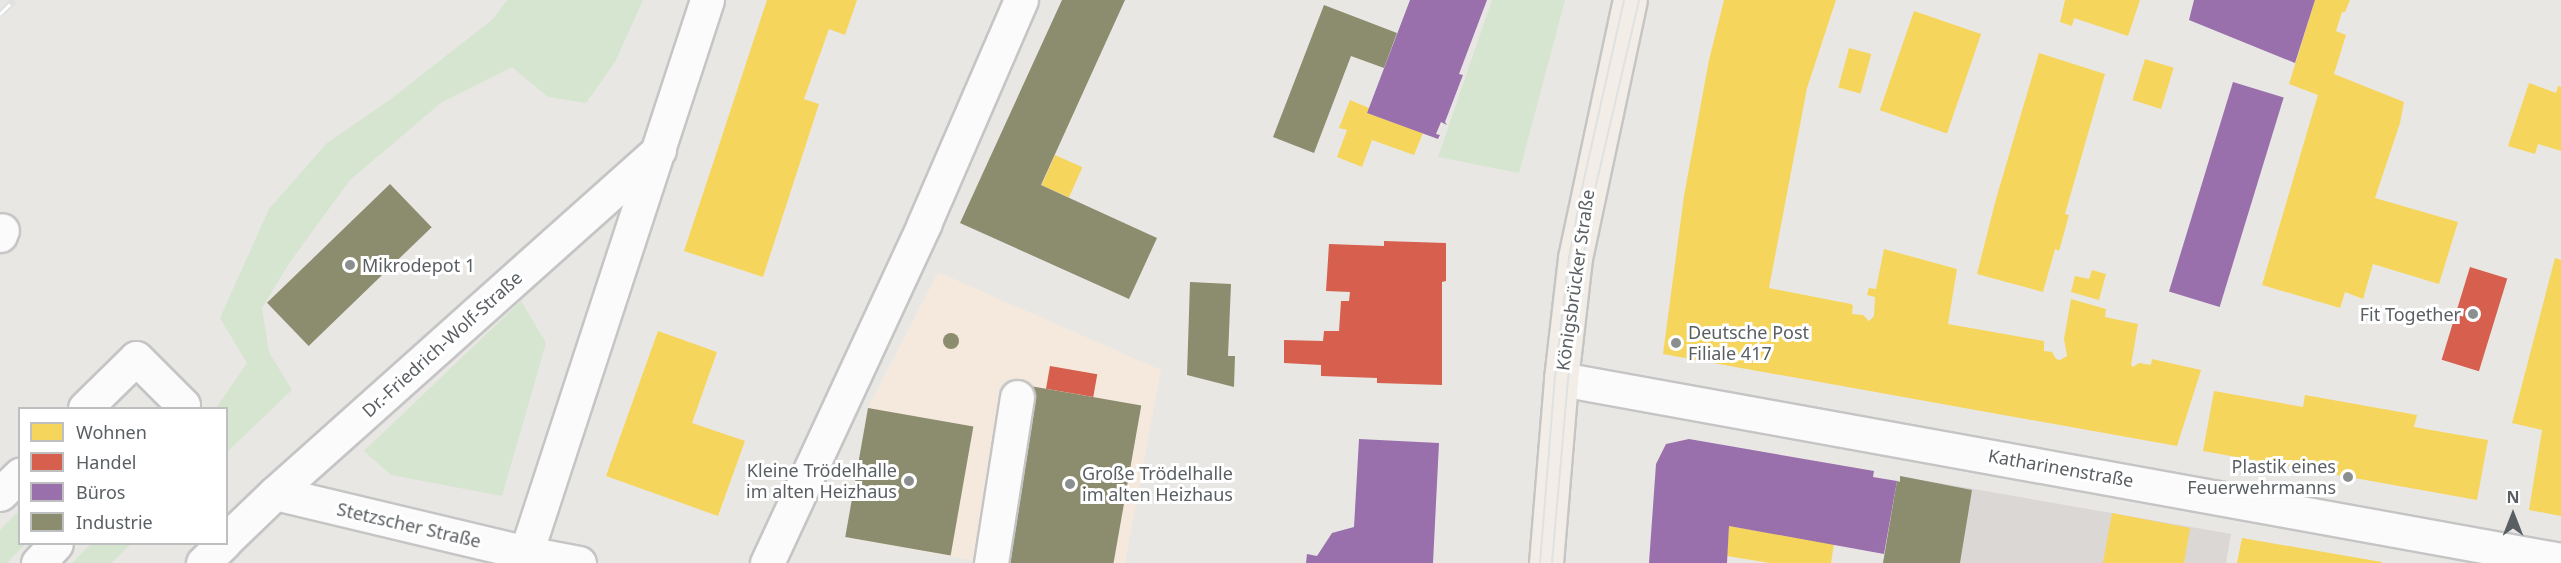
<!DOCTYPE html>
<meta charset="utf-8">
<style>
body{margin:0}
#map{position:relative;width:2561px;height:563px;overflow:hidden;background:#e9e7e4;font-family:"Noto Sans",sans-serif}
div>[style]{position:absolute}
[style*='--x']{left:calc(var(--x)*1px);top:calc(var(--y)*1px);width:calc(var(--w)*1px);rotate:calc(var(--a)*1deg)}
.commercial>*{inset:0;background:#f4e9dc}
.industrial>*{inset:0;background:#dad7d5}
.green>*{inset:0;background:#d5e5cf}
.homes>*{inset:0;background:#f6d55c;transform-origin:0 0}
.shops>*{inset:0;background:#d6604d;transform-origin:0 0}
.offices>*{inset:0;background:#9970ab;transform-origin:0 0}
.industry>*{inset:0;background:#8c8c6e;transform-origin:0 0}
.round{border-radius:50%}
.roads{filter:drop-shadow(2px 0 #c5c5c5) drop-shadow(-2px 0 #c5c5c5) drop-shadow(0 2px #c5c5c5) drop-shadow(0 -2px #c5c5c5)}
.minor>*{height:33px;margin:-16.5px;padding:0 16.5px;transform-origin:16.5px;border-radius:16.5px;background:#fcfbfb}
.major>*{height:33px;margin:-16.5px;padding:0 16.5px;transform-origin:16.5px;border-radius:16.5px;background:#f2ede7}
.tram>*{height:1.5px;margin:-0.75px;padding:0 0.75px;transform-origin:0.75px;border-radius:0.75px;background:#e0e1e1}
.rail>*{height:7px;margin-top:-3.5px;transform-origin:0;background:repeating-linear-gradient(90deg,#fff 0 14px,#e0e1e1 0 28px);box-sizing:border-box;border-block:2px solid #e0e1e1}
.dots>*{width:16px;height:16px;translate:-50% -50%;box-sizing:border-box;border:3px solid #fff;border-radius:50%}
span{translate:-50% -50%;white-space:nowrap;text-align:center;line-height:1.15;-webkit-text-stroke:6px #fff;paint-order:stroke}
.poi-label{font-size:18px;color:#595f62}
.left{translate:0 -50%;text-align:left}
.right{translate:-100% -50%;text-align:right}
.street-label{font-size:18px;color:#595f62}
.legend{position:absolute;left:18px;top:407px;width:210px;height:138px;box-sizing:border-box;background:#fff;border:2px solid #bdbfc0;margin:0;padding:8px 10px;list-style:none;font-size:18px;color:#595f62}
.legend li{display:flex;align-items:center;gap:12px;height:30px}
.legend b{width:30px;border:2px solid #bdbfc0}
.north{position:absolute;left:2483px;top:485px;width:60px;height:60px;-webkit-text-stroke:4px #fff;paint-order:stroke;rotate:0deg;font-size:16px;font-weight:700;line-height:24px;text-align:center;color:#595f62}
.north::after{content:'';display:block;margin:auto;width:21px;height:27px;background:#595f62;clip-path:polygon(50% 0,100% 100%,50% 72%,0 100%)}
</style>
<div id="map">
<div class="commercial">
<i style="clip-path:polygon(938px 272px,1161px 370px,1125px 563px,986px 563px,846px 537px,868px 408px)"></i>
</div>
<div class="industrial">
<i style="clip-path:polygon(1900px 476px,2231px 534px,2226px 563px,1883px 563px,1897px 481px,1900px 481px)"></i>
</div>
<div class="green">
<i style="clip-path:polygon(507px 0,643px 0,615px 62px,586px 103px,548px 97px,512px 67px,442px 102px,350px 180px,290px 262px,262px 308px,269px 352px,292px 390px,227px 452px,226px 408px,216px 408px,247px 363px,220px 318px,269px 209px,327px 143px,391px 99px,493px 19px)"></i>
<i style="clip-path:polygon(1492px 0,1565px 0,1519px 173px,1438px 157px)"></i>
<i style="clip-path:polygon(521px 301px,546px 343px,502px 496px,391px 475px,364px 451px)"></i>
<i style="clip-path:polygon(19px 511px,20px 544px,25px 544px,7px 563px,0 563px,0 530px)"></i>
<i style="clip-path:polygon(91px 544px,131px 544px,111px 563px,72px 563px)"></i>
</div>
<div class="homes">
<i style="clip-path:polygon(767px 0,857px 0,845px 35px,829px 29px,804px 99px,819px 104px,763px 277px,684px 251px)"></i>
<i style="clip-path:polygon(1724px 0,1836px 0,1807px 88px,1769px 288px,1851px 304px,1853px 306px,1852px 314px,1863px 315px,1869px 321px,1874px 316px,1875px 297px,1867px 295px,1869px 288px,1876px 289px,1884px 249px,1957px 269px,1948px 324px,2044px 341px,2044px 351px,2052px 352px,2056px 359px,2060px 360px,2067px 356px,2064px 339px,2071px 299px,2106px 309px,2105px 317px,2138px 324px,2131px 365px,2133px 367px,2139px 363px,2151px 365px,2152px 359px,2201px 370px,2177px 446px,1663px 354px,1684px 196px,1709px 60px)"></i>
<i style="clip-path:polygon(2065px 0,2140px 0,2128px 36px,2074px 18px,2072px 26px,2060px 22px)"></i>
<i style="clip-path:polygon(2315px 0,2350px 0,2345px 12px,2342px 12px,2336px 31px,2346px 35px,2334px 74px,2404px 102px,2400px 123px,2375px 198px,2458px 222px,2439px 284px,2373px 264px,2363px 299px,2345px 292px,2340px 308px,2262px 285px,2318px 95px,2289px 84px)"></i>
<i style="left:1914px;top:11px;width:71px;height:105px;rotate:19deg"></i>
<i style="left:1849px;top:48px;width:23px;height:41px;rotate:15deg"></i>
<i style="clip-path:polygon(2039px 53px,2105px 74px,2065px 214px,2069px 215px,2059px 251px,2055px 249px,2043px 292px,1977px 274px,1996px 199px)"></i>
<i style="left:2145px;top:59px;width:30px;height:43px;rotate:17deg"></i>
<i style="clip-path:polygon(2529px 83px,2556px 93px,2558px 86px,2561px 87px,2561px 151px,2538px 144px,2535px 154px,2508px 146px)"></i>
<i style="clip-path:polygon(1350px 100px,1369px 108px,1367px 113px,1423px 133px,1414px 155px,1372px 140px,1362px 167px,1337px 157px,1347px 130px,1339px 128px)"></i>
<i style="left:1055px;top:155px;width:30px;height:33px;rotate:24deg"></i>
<i style="clip-path:polygon(2555px 258px,2561px 260px,2561px 516px,2529px 510px,2542px 430px,2512px 423px)"></i>
<i style="clip-path:polygon(2092px 270px,2106px 274px,2099px 300px,2071px 292px,2075px 276px,2089px 279px)"></i>
<i style="clip-path:polygon(658px 331px,717px 352px,692px 423px,745px 441px,718px 516px,606px 476px)"></i>
<i style="clip-path:polygon(2214px 391px,2303px 407px,2305px 395px,2417px 415px,2414px 427px,2488px 440px,2477px 500px,2203px 451px)"></i>
<i style="clip-path:polygon(2112px 513px,2190px 528px,2184px 563px,2103px 563px)"></i>
<i style="clip-path:polygon(1729px 526px,1834px 544px,1831px 563px,1770px 563px,1727px 556px)"></i>
<i style="clip-path:polygon(2242px 538px,2382px 562px,2382px 563px,2237px 563px)"></i>
</div>
<div class="shops">
<i style="clip-path:polygon(1384px 241px,1446px 243px,1446px 281px,1442px 282px,1442px 385px,1377px 383px,1377px 378px,1321px 376px,1321px 365px,1284px 363px,1284px 340px,1323px 341px,1324px 331px,1339px 331px,1341px 301px,1349px 301px,1350px 292px,1326px 291px,1329px 244px,1384px 246px)"></i>
<i style="left:2470px;top:267px;width:39px;height:97px;rotate:17deg"></i>
<i style="left:1050px;top:366px;width:48px;height:23px;rotate:10deg"></i>
</div>
<div class="offices">
<i style="clip-path:polygon(1410px 0,1487px 0,1459px 74px,1463px 75px,1445px 122px,1447px 125px,1441px 122px,1436px 134px,1440px 135px,1438px 139px,1367px 113px)"></i>
<i style="clip-path:polygon(2194px 0,2315px 0,2295px 63px,2189px 20px)"></i>
<i style="left:2233px;top:82px;width:53px;height:219px;rotate:17deg"></i>
<i style="clip-path:polygon(1359px 439px,1439px 443px,1433px 563px,1306px 563px,1307px 554px,1317px 556px,1332px 533px,1354px 527px)"></i>
<i style="clip-path:polygon(1689px 439px,1874px 471px,1873px 477px,1897px 481px,1884px 554px,1729px 526px,1727px 563px,1649px 563px,1656px 464px,1666px 444px)"></i>
</div>
<div class="industry">
<i style="clip-path:polygon(1062px 0,1125px 0,1041px 185px,1157px 238px,1129px 299px,960px 223px)"></i>
<i style="clip-path:polygon(1324px 5px,1397px 33px,1384px 68px,1351px 56px,1314px 153px,1273px 137px)"></i>
<i style="left:390px;top:184px;width:60px;height:171px;rotate:46deg"></i>
<i style="clip-path:polygon(1190px 282px,1231px 284px,1228px 356px,1235px 356px,1234px 387px,1187px 375px)"></i>
<i class="round" style="left:943px;top:333px;width:16px;height:16px"></i>
<i style="left:1030px;top:386px;width:113px;height:180px;rotate:10deg"></i>
<i style="left:868px;top:408px;width:107px;height:131px;rotate:10deg"></i>
<i style="clip-path:polygon(1900px 476px,1972px 490px,1960px 563px,1883px 563px,1897px 481px,1900px 482px)"></i>
</div>
<div class="roads">
<div class="minor">
<i style="--x:0;--y:235;--w:5;--a:-68"></i>
<i style="--x:1561;--y:379;--w:1016;--a:10.26"></i>
<i style="--x:85;--y:408;--w:71;--a:-44.4"></i>
<i style="--x:136;--y:358;--w:66;--a:45"></i>
<i style="--x:183;--y:405;--w:5;--a:143"></i>
<i style="--x:275;--y:493;--w:258;--a:13.4"></i>
<i style="--x:526;--y:553;--w:54;--a:10.7"></i>
<i style="--x:0;--y:494;--w:28;--a:-44"></i>
<i style="--x:226;--y:540;--w:68;--a:-43.8"></i>
<i style="--x:275;--y:493;--w:515;--a:-41.77"></i>
<i style="--x:526;--y:553;--w:582;--a:-71.88"></i>
<i style="--x:38;--y:563;--w:26;--a:-47"></i>
<i style="--x:203;--y:563;--w:28;--a:-44"></i>
<i style="--x:767;--y:563;--w:374;--a:-65.1"></i>
<i style="--x:924;--y:224;--w:244;--a:-66.6"></i>
<i style="--x:991;--y:563;--w:168;--a:-81.1"></i>
</div>
<div class="major">
<i style="--x:1546;--y:563;--w:185;--a:-85.3"></i>
<i style="--x:1561;--y:379;--w:122;--a:-83.4"></i>
<i style="--x:1575;--y:258;--w:264;--a:-78"></i>
</div>
</div>
<div class="tram">
<i style="--x:1540;--y:563;--w:187;--a:-85.4"></i>
<i style="--x:1555;--y:377;--w:120;--a:-83.3"></i>
<i style="--x:1569;--y:258;--w:66;--a:-79.5"></i>
<i style="--x:1581;--y:193;--w:198;--a:-77.4"></i>
<i style="--x:1552;--y:563;--w:184;--a:-85"></i>
<i style="--x:1568;--y:380;--w:121;--a:-82.9"></i>
<i style="--x:1583;--y:260;--w:67;--a:-80.5"></i>
<i style="--x:1594;--y:194;--w:199;--a:-76.9"></i>
</div>
<div class="rail">
<i style="--x:0;--y:14;--w:20;--a:-45"></i>
</div>
<div class="dots">
<i style="left:350px;top:265px;background:#8b8f90"></i>
<i style="left:2473px;top:314px;background:#8b8f90"></i>
<i style="left:1676px;top:343px;background:#8b8f90"></i>
<i style="left:2348px;top:477px;background:#8b8f90"></i>
<i style="left:909px;top:481px;background:#8b8f90"></i>
<i style="left:1070px;top:484px;background:#8b8f90"></i>
</div>
<div class="poi-label">
<span class="left" style="left:362px;top:265px">Mikrodepot 1</span>
<span class="right" style="left:2461px;top:314px">Fit Together</span>
<span class="left" style="left:1688px;top:343px">Deutsche Post<br>Filiale 417</span>
<span class="right" style="left:2336px;top:477px">Plastik eines<br>Feuerwehrmanns</span>
<span class="right" style="left:897px;top:481px">Kleine Trödelhalle<br>im alten Heizhaus</span>
<span class="left" style="left:1082px;top:484px">Große Trödelhalle<br>im alten Heizhaus</span>
</div>
<div class="street-label">
<span style="left:1575px;top:280px;rotate:-82deg">Königsbrücker Straße</span>
<span style="left:442px;top:344px;rotate:-42deg">Dr.-Friedrich-Wolf-Straße</span>
<span style="left:2061px;top:468px;rotate:10deg">Katharinenstraße</span>
<span style="left:409px;top:525px;rotate:13deg">Stetzscher Straße</span>
</div>
<ul class="legend">
<li><b style="height:16px;background:#f6d55c"></b>Wohnen</li>
<li><b style="height:16px;background:#d6604d"></b>Handel</li>
<li><b style="height:16px;background:#9970ab"></b>Büros</li>
<li><b style="height:16px;background:#8c8c6e"></b>Industrie</li>
</ul>
<div class="north">N</div>
</div>
